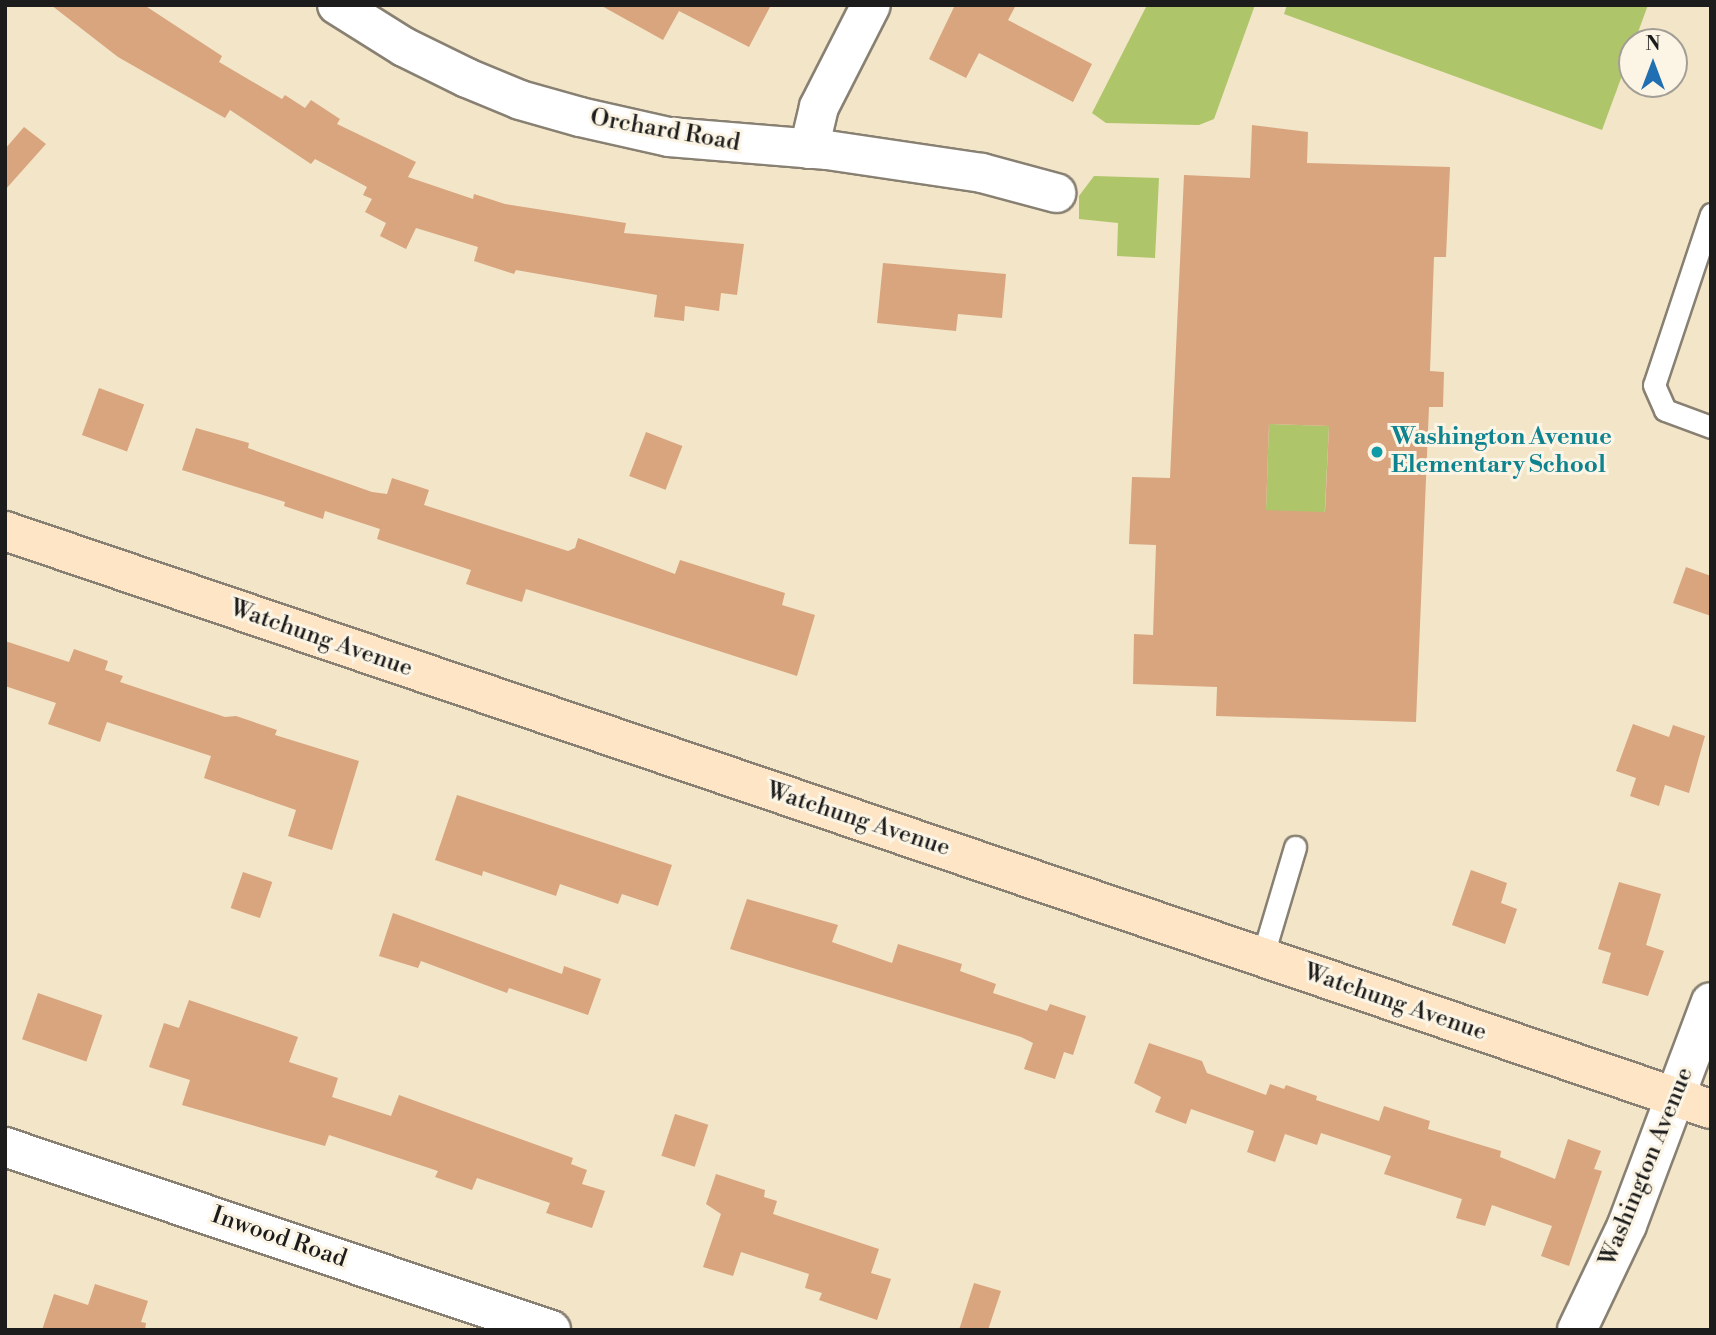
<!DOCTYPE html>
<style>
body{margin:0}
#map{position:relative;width:1716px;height:1335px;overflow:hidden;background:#f3e5c8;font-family:"Libre Bodoni",serif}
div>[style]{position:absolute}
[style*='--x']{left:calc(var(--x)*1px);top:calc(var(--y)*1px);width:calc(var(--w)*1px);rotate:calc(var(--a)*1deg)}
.green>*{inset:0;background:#aec569}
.building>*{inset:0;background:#d8a57f;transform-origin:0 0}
.roads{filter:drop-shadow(2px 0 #888072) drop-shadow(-2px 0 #888072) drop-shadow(0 2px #888072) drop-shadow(0 -2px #888072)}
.service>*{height:21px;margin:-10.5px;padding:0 10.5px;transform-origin:10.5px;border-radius:10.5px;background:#fff}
.minor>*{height:38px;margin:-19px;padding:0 19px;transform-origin:19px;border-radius:19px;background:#fff}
.secondary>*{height:38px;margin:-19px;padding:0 19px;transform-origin:19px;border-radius:19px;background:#fde5c5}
.dots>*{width:19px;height:19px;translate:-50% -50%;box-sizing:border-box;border:4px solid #fcf5e5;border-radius:50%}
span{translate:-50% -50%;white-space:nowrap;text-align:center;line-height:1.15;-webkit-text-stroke:6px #fcf5e5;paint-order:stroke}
.street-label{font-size:24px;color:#1c1c1c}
.culture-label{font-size:24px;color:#0d838f;font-weight:700}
.left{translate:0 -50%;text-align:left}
.frame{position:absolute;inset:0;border:7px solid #1c1c1c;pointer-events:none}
.north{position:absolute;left:1618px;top:28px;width:70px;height:70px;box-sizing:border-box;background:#fcf5e5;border:2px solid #a29e95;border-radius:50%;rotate:0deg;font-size:19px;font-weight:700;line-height:28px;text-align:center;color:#1c1c1c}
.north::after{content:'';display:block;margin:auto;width:24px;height:32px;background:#1f6fb2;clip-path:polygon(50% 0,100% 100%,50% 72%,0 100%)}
</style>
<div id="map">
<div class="green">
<i style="clip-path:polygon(1147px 5px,1255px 5px,1214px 119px,1199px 125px,1106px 123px,1092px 113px)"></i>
<i style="clip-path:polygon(1287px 5px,1648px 5px,1602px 130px,1284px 14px)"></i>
<i style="clip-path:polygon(1094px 176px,1159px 178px,1155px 258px,1117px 256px,1118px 223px,1079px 219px,1079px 196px)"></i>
<i style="clip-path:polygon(1269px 424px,1329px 426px,1318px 647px,1266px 510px)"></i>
</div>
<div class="building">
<i style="clip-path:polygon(51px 5px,144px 5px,222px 56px,219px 62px,282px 99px,285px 95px,305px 108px,311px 100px,340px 119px,337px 124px,416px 162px,408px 177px,473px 199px,474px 194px,505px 204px,626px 223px,624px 233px,744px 244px,737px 295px,721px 293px,719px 311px,685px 306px,684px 321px,654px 317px,657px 295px,516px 270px,514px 274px,474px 261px,478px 247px,416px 228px,406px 249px,380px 236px,386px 223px,365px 212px,372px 199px,363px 195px,367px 187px,315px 159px,311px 164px,230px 110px,225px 118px,118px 57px)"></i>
<i style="clip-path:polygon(600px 5px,771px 5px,749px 47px,679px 11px,663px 40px)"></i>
<i style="clip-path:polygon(955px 5px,1016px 5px,1008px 20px,1092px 64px,1073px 102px,979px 53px,966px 78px,929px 59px)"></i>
<i style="clip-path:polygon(evenodd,1252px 125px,1308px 132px,1307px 163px,1450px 167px,1446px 257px,1434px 257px,1430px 371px,1444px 372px,1443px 407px,1429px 407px,1416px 722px,1216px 716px,1217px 687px,1133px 684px,1134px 634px,1153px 635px,1156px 545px,1129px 544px,1132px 477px,1170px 478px,1184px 175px,1250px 178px,1252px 125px,1269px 424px,1329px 426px,1325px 512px,1266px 510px,1269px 424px)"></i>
<i style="clip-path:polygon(24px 127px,46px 144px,5px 190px,5px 149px)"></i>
<i style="clip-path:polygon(883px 263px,1006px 274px,1002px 318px,958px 314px,956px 331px,877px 323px)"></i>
<i style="left:99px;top:388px;width:48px;height:50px;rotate:20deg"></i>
<i style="clip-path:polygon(196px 428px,249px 443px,248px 448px,372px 492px,387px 494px,392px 478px,429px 490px,424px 505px,568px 551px,575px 548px,578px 538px,675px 574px,680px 560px,785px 593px,782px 605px,815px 615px,797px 676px,526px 589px,522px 602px,466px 584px,471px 570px,377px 539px,380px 529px,325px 511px,323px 519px,284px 506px,285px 502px,182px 470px)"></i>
<i style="left:646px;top:432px;width:39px;height:47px;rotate:21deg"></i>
<i style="clip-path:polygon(1686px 567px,1711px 576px,1711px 616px,1673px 603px)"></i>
<i style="clip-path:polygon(5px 641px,69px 662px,74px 649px,108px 661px,105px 670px,123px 676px,120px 682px,225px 717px,236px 716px,277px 730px,275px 735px,359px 761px,332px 850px,288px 836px,296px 810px,204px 778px,211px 756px,107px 722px,100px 742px,48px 724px,56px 703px,5px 686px)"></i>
<i style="clip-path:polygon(1633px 724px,1669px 737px,1673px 725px,1705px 736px,1689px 793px,1665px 785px,1659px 806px,1630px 796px,1636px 778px,1616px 771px)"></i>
<i style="clip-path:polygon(457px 795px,672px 865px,658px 906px,622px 894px,618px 904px,560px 884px,556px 896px,483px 871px,482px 876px,435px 860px)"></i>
<i style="clip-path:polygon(1471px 870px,1507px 883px,1501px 903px,1517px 909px,1505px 944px,1452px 925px)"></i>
<i style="left:243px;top:872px;width:31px;height:38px;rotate:19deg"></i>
<i style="clip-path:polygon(1619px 882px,1661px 894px,1646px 945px,1664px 951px,1648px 996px,1602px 983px,1611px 953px,1598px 949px)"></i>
<i style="clip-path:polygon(747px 899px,838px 925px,832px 942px,892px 963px,898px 944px,962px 964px,960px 971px,996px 984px,993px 993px,1047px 1011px,1050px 1004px,1086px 1016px,1073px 1055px,1064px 1052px,1055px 1079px,1024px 1069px,1033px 1043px,1021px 1037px,730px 949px)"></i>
<i style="clip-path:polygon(393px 913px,562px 974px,564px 966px,601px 979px,588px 1015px,509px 988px,507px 993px,421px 961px,418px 968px,379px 956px)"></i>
<i style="left:38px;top:993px;width:68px;height:49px;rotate:19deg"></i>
<i style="clip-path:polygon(189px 1000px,298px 1037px,289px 1062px,338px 1078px,332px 1097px,391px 1116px,399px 1095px,573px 1158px,571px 1164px,587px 1170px,582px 1184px,605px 1191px,592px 1228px,546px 1213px,550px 1203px,477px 1178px,472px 1190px,435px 1177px,438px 1171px,329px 1135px,325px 1146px,182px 1105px,190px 1080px,149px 1067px,164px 1023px,179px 1028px)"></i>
<i style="clip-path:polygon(1149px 1043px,1202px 1061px,1207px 1073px,1266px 1095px,1270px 1084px,1284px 1089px,1286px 1085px,1317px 1096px,1316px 1100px,1379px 1121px,1384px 1106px,1430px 1121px,1428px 1129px,1501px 1151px,1500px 1157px,1555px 1179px,1568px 1139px,1601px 1151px,1594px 1169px,1602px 1171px,1569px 1266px,1541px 1256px,1552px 1226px,1492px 1205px,1485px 1226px,1456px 1218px,1462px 1199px,1384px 1174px,1391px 1156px,1321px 1133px,1317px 1145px,1285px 1134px,1275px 1162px,1247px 1152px,1254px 1131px,1191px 1109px,1186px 1124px,1155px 1112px,1161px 1097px,1134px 1083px)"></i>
<i style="left:675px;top:1114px;width:35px;height:44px;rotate:18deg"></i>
<i style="clip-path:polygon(716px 1174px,765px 1190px,764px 1197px,777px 1201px,773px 1214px,879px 1249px,871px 1273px,891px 1279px,877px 1320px,819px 1300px,822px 1293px,805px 1288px,809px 1274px,741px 1252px,733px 1276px,703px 1267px,721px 1214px,706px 1204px)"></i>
<i style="clip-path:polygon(974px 1283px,1001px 1291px,988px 1330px,959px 1330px)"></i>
<i style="clip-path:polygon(95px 1284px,148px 1301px,141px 1322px,146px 1323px,145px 1330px,42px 1330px,54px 1294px,88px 1305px)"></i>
</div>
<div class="roads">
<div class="service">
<i style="--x:1711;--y:214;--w:180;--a:108.4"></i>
<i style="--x:1654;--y:385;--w:27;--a:66"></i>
<i style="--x:1665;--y:410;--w:49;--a:20.3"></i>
<i style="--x:1262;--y:958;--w:116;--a:-73.4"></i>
</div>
<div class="minor">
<i style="--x:337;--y:5;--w:79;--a:32.1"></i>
<i style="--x:404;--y:47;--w:70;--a:26.2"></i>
<i style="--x:467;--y:78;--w:57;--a:22.5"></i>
<i style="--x:520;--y:100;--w:62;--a:15.8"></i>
<i style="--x:580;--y:117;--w:91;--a:12.7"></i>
<i style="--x:669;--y:137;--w:159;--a:4.7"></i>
<i style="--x:827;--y:150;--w:157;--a:8.4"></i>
<i style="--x:982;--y:173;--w:77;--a:15.1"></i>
<i style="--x:809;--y:149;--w:43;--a:-76.6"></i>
<i style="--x:819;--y:107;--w:114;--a:-63"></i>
<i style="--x:5;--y:1147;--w:576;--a:18.53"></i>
<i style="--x:1577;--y:1330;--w:116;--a:-64.5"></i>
<i style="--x:1627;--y:1225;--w:238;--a:-69.4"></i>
</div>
<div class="secondary">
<i style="--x:5;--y:531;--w:1801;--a:18.72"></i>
</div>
</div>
<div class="dots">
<i style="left:1377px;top:452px;background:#0f9aa8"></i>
</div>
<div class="street-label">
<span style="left:665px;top:131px;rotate:10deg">Orchard Road</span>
<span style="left:321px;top:639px;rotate:19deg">Watchung Avenue</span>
<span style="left:858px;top:820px;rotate:18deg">Watchung Avenue</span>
<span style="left:1395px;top:1003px;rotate:19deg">Watchung Avenue</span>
<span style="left:1647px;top:1167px;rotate:-68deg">Washington Avenue</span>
<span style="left:279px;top:1238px;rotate:19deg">Inwood Road</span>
</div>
<div class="culture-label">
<span class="left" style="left:1391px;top:452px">Washington Avenue<br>Elementary School</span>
</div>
<div class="frame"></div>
<div class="north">N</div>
</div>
